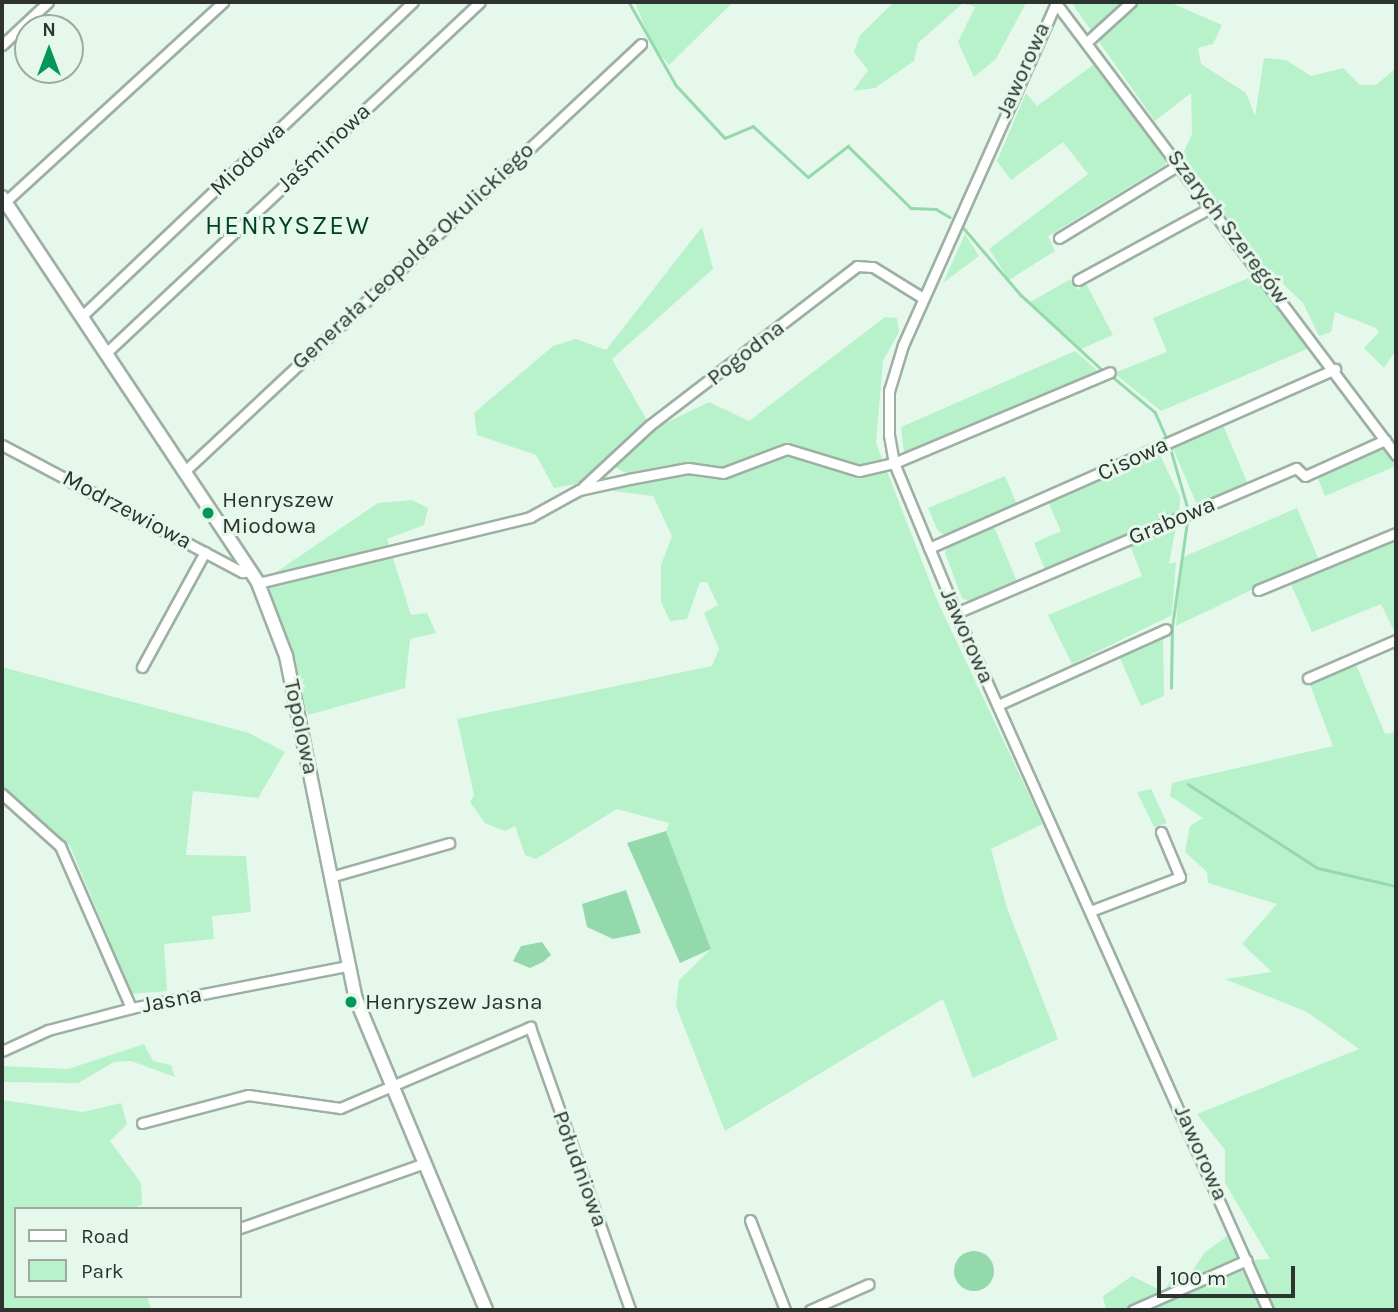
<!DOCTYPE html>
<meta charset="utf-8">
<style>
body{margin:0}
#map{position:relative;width:1398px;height:1312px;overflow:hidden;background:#e6f8ec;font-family:Karla,sans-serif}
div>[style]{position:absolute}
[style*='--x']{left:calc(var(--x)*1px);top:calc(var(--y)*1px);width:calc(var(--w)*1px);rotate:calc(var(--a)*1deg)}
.green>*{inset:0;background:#b7f2cb;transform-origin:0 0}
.water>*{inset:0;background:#93d9ac}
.round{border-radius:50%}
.stream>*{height:2.5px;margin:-1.25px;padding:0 1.25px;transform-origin:1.25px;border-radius:1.25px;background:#93d9ac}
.roads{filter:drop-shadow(2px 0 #9eafa4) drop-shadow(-2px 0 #9eafa4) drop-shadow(0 2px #9eafa4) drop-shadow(0 -2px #9eafa4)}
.street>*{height:9px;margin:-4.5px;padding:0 4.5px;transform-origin:4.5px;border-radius:4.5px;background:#fff}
.secondary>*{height:12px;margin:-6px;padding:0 6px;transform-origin:6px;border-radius:6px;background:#fff}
.dots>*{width:19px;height:19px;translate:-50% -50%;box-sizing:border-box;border:4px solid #e6f8ec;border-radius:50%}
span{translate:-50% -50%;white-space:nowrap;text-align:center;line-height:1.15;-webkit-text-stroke:6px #e6f8ec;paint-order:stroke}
.street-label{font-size:23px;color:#2d342f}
.poi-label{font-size:23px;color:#2d342f}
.left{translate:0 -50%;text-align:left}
.quarter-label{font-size:26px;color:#004123;letter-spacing:2px}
.frame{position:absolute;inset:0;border:4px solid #2d342f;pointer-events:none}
.legend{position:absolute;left:14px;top:1207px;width:228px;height:91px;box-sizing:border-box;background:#e6f8ec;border:2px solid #9caaa0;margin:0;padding:9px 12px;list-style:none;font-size:21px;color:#2d342f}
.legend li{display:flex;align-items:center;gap:14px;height:35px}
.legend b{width:35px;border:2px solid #9caaa0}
.north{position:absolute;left:14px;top:14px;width:70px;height:70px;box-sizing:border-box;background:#e6f8ec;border:2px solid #9caaa0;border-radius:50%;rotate:0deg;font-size:19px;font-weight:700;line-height:28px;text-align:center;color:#2d342f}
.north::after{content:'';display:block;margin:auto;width:24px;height:32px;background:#039758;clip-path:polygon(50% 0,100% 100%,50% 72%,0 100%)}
.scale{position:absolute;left:1157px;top:1266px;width:138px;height:32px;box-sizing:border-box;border:4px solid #2d342f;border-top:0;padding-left:9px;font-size:21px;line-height:24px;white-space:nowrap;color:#2d342f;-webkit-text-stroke:5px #e6f8ec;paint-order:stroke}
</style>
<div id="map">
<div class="green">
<i style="clip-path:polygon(635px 2px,733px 2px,669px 65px,651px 43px)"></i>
<i style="clip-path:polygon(894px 2px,1025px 2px,1026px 3px,996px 59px,974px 77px,958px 42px,975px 7px,963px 3px,918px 43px,914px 61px,875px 88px,853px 91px,868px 70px,854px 52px,860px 35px)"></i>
<i style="clip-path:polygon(1071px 2px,1169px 2px,1222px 25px,1213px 44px,1198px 48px,1201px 64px,1246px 93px,1255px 116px,1264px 58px,1286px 60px,1311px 76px,1343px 68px,1360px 85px,1376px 85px,1396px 68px,1396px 350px,1384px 368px,1364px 348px,1379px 332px,1376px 328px,1335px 312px,1331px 332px,1319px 336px,1303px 303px,1261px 263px,1182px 156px,1192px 134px,1191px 93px,1155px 121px)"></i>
<i style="clip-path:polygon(1093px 65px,1167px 158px,1165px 165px,1048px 236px,1055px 251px,1009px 280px,989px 249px,1088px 174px,1063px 142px,1011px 180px,997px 161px,1026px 93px,1037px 106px)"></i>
<i style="clip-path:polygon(702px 227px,713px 269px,612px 359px,648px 422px,639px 436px,709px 402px,749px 421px,885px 317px,897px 318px,899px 332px,883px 361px,876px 443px,937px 600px,1043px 824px,991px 849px,1007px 908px,1058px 1039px,973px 1078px,943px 999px,725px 1131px,676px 1006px,679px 980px,711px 949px,666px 831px,669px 823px,617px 809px,536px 859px,525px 855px,515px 826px,505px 831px,485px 823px,470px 802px,474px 795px,457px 719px,712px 666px,719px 649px,704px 613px,718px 605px,707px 582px,700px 582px,687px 619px,670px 621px,661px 602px,661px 565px,672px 536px,653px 496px,613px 491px,630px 475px,611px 465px,576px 484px,554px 488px,536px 455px,477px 435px,474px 413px,553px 346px,576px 339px,606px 350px)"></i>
<i style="clip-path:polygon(965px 234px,979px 256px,943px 283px)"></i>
<i style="clip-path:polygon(1258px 274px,1312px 347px,1161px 411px,1114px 373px,1167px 352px,1153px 318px)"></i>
<i style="clip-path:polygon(1071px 279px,1078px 290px,1084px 280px,1113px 335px,1079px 350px,1030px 302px)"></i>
<i style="clip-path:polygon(1075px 351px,1099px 372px,904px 453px,901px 427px)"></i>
<i style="left:1222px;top:423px;width:69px;height:55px;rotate:67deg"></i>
<i style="clip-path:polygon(1382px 445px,1396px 466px,1325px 496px,1317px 476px)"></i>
<i style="clip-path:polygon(1160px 455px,1180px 497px,1179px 516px,1046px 572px,1034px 543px,1061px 531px,1048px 502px)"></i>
<i style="clip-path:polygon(1005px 476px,1017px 505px,947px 536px,938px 531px,928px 508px)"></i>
<i style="clip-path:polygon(412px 500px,428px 508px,424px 525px,387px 539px,411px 615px,427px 613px,436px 633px,410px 639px,405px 688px,308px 715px,266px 579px,378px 503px)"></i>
<i style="clip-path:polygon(1297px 508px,1318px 558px,1176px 626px,1181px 558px)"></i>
<i style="clip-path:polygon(993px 524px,1018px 584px,972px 602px,962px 598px,945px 553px,948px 545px)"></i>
<i style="clip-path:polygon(1176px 526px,1169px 564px,1176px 562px,1172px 615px,1072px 664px,1048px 615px,1142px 576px,1130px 545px)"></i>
<i style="clip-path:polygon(1396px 540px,1396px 635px,1381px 604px,1312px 632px,1290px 582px)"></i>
<i style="clip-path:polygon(1163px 637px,1164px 696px,1141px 706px,1119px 656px)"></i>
<i style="clip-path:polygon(1355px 662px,1385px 734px,1396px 732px,1396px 1310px,1106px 1310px,1103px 1296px,1132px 1276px,1164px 1292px,1173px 1276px,1189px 1276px,1205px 1252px,1229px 1235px,1254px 1260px,1270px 1259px,1225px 1183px,1225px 1150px,1197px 1114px,1359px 1049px,1307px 1012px,1225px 979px,1272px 972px,1242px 944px,1277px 904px,1208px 883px,1207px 872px,1185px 852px,1190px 826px,1203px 818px,1170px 796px,1172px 783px,1333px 746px,1309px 682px)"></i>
<i style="clip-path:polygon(2px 667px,249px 733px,285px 752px,258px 798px,193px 791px,186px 855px,246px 856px,251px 912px,212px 916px,214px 939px,164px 944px,167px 991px,132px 994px,70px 846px,2px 789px)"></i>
<i style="clip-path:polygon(1151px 789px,1167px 823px,1154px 827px,1137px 792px)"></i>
<i style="clip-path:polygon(144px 1044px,153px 1061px,171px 1065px,175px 1077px,131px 1061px,114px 1062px,78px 1083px,2px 1082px,2px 1066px,68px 1069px)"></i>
<i style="clip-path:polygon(2px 1100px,83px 1112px,121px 1103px,127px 1124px,110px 1141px,141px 1183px,142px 1205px,129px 1209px,16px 1209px,16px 1296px,147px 1296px,151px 1309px,2px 1310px)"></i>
</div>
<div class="water">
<i style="clip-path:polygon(666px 831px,711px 949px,680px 963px,627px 843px)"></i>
<i style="clip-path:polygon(626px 890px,641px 933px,613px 939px,587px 927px,582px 904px)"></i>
<i style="clip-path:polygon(542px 942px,551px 955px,543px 962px,530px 968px,513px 961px,521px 946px)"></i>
<i class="round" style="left:954px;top:1251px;width:40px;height:40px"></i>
</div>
<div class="stream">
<i style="--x:629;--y:2;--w:95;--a:60.5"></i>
<i style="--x:676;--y:85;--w:72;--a:47.2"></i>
<i style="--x:725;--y:138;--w:30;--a:-23"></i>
<i style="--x:753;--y:126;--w:75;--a:42.8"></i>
<i style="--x:808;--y:177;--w:51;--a:-37.8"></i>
<i style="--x:848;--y:146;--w:88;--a:44.5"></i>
<i style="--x:911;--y:208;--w:25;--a:2"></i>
<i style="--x:936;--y:209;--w:16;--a:30"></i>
<i style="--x:962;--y:226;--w:91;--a:49.5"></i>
<i style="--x:1021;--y:295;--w:108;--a:42.7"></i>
<i style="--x:1114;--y:378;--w:53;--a:39.7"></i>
<i style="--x:1155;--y:412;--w:27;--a:66"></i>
<i style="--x:1171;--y:450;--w:61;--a:73.9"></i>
<i style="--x:1171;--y:688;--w:61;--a:-89.1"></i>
<i style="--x:1172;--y:627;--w:106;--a:-81.9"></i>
<i style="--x:1188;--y:784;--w:155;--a:32.9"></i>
<i style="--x:1318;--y:868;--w:80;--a:13"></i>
</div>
<div class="roads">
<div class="street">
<i style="--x:1055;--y:2;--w:567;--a:53.03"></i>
<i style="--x:1056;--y:3;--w:375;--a:114.1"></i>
<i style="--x:903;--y:345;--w:48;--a:106.9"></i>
<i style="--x:889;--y:391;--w:44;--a:90"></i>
<i style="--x:889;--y:435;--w:28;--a:80"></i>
<i style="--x:894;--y:463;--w:162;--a:67.5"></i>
<i style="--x:956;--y:613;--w:764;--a:65.89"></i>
<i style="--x:1088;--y:41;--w:58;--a:-42.2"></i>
<i style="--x:2;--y:45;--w:63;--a:-43.1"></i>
<i style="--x:5;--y:202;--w:296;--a:-42.5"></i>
<i style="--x:1059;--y:238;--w:142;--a:-31.4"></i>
<i style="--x:1078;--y:280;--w:153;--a:-28.6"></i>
<i style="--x:82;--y:316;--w:456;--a:-43.5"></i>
<i style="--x:107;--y:352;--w:511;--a:-43.18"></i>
<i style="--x:2;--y:445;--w:272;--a:27.9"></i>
<i style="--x:242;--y:572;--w:10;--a:-6"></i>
<i style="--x:187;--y:469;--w:622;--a:-43.11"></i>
<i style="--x:583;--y:487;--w:91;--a:-42.8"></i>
<i style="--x:650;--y:425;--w:261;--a:-37.5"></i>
<i style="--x:857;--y:266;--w:16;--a:4"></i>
<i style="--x:873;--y:267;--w:59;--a:31.8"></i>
<i style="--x:929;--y:548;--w:444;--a:-23.8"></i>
<i style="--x:258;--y:583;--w:280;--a:-13.6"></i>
<i style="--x:530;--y:517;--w:56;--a:-28.9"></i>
<i style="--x:579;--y:490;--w:51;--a:-12.4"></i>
<i style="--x:629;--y:479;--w:60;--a:-10.6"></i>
<i style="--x:688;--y:468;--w:35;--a:8"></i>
<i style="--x:723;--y:473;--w:68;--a:-20.6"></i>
<i style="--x:787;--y:449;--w:75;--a:17"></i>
<i style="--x:859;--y:471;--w:36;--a:-13"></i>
<i style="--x:894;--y:463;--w:234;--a:-22.8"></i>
<i style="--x:1258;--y:590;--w:149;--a:-22.4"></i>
<i style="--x:956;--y:613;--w:370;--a:-23.1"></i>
<i style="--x:1296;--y:468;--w:12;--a:42"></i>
<i style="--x:1305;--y:476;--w:88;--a:-24.2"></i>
<i style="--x:142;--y:667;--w:131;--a:-61.3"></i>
<i style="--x:1308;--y:678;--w:96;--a:-23.4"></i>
<i style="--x:998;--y:705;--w:184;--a:-24.3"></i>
<i style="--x:2;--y:794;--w:78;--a:41.9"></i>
<i style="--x:60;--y:846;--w:177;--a:66.3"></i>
<i style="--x:330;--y:877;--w:124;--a:-15.9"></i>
<i style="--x:1093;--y:910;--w:93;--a:-20.8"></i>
<i style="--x:1180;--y:877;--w:49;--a:-112.9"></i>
<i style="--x:2;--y:1051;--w:51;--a:-24.5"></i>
<i style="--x:48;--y:1030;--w:86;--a:-14.8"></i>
<i style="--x:131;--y:1008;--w:220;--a:-11"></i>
<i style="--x:142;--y:1123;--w:110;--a:-14.8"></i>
<i style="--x:248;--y:1095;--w:93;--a:8"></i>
<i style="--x:340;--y:1108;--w:207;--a:-23.1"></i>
<i style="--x:530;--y:1027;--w:300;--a:70.5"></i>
<i style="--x:750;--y:1220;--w:97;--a:68.7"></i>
<i style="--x:240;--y:1228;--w:196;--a:-19.4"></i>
<i style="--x:810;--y:1310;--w:64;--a:-23.8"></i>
<i style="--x:1133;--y:1310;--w:124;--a:-23.7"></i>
</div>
<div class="secondary">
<i style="--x:2;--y:197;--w:463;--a:56.4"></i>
<i style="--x:258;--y:583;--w:78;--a:69"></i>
<i style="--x:286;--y:656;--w:350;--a:78.5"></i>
<i style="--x:356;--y:999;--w:337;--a:67.3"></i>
</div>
</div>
<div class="dots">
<i style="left:208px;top:513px;background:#039758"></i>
<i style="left:351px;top:1002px;background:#039758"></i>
</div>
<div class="street-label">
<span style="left:1023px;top:70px;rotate:-66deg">Jaworowa</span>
<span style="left:324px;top:148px;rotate:-43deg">Jaśminowa</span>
<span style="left:248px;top:159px;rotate:-44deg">Miodowa</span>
<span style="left:1228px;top:227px;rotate:53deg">Szarych Szeregów</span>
<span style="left:413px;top:256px;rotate:-43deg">Generała Leopolda Okulickiego</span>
<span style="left:746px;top:353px;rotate:-38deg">Pogodna</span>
<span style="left:1133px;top:459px;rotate:-25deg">Cisowa</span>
<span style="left:127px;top:510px;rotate:28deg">Modrzewiowa</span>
<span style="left:1172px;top:521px;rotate:-23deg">Grabowa</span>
<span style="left:967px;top:636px;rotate:66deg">Jaworowa</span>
<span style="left:301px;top:727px;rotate:78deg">Topolowa</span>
<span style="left:172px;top:1000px;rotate:-11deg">Jasna</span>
<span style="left:1201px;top:1153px;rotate:66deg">Jaworowa</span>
<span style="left:580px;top:1169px;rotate:70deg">Południowa</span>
</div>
<div class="poi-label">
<span class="left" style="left:222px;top:513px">Henryszew<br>Miodowa</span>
<span class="left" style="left:365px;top:1002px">Henryszew Jasna</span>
</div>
<div class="quarter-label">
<span style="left:288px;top:226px">HENRYSZEW</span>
</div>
<div class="frame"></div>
<ul class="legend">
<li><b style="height:9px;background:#fff"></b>Road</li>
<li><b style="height:19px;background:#b7f2cb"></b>Park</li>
</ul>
<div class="north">N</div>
<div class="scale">100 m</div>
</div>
